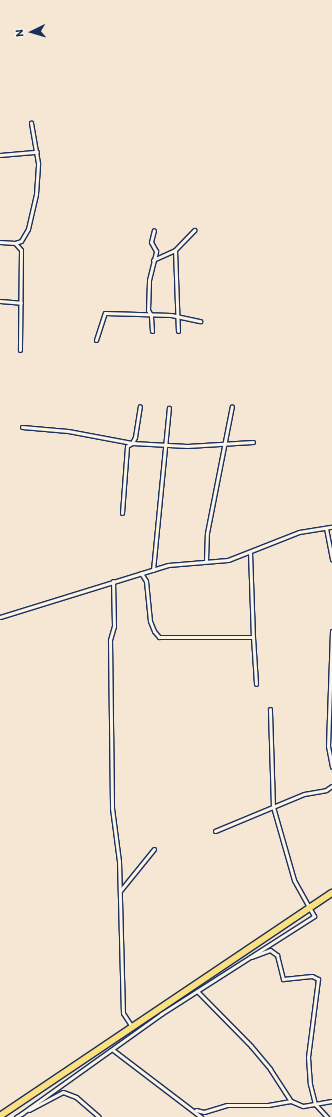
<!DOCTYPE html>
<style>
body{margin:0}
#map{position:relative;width:332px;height:1117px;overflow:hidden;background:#f6e7d4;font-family:Itim,sans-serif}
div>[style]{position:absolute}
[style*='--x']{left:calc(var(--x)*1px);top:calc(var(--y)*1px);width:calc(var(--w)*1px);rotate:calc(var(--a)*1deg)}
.roads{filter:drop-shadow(1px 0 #1b2f5e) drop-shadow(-1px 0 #1b2f5e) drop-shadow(0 1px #1b2f5e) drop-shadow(0 -1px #1b2f5e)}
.minor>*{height:3px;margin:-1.5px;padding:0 1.5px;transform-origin:1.5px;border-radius:1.5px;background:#fcf5e5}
.trunk>*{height:5.5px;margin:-2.75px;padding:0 2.75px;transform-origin:2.75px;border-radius:2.75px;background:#fbe080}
span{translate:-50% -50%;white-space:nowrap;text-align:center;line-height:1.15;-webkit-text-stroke:3px #fcf5e5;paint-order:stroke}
.north{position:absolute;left:12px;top:12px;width:40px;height:40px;-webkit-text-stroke:3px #fcf5e5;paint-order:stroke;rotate:265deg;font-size:11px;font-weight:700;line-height:16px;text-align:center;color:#1b2f5e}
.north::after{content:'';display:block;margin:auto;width:14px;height:18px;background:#1b2f5e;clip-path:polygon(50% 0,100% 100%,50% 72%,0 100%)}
</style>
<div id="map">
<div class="roads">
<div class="minor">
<i style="--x:0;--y:155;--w:37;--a:-5"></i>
<i style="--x:0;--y:242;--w:15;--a:4"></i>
<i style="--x:15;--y:243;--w:9;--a:49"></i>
<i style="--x:21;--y:250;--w:100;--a:90.6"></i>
<i style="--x:15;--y:243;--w:6;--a:-18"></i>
<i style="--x:21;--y:241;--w:14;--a:-60"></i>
<i style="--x:28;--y:229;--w:36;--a:-77"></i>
<i style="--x:36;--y:194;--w:31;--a:-86"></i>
<i style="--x:38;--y:163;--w:41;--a:-99.9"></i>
<i style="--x:175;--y:250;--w:28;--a:-46"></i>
<i style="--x:153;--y:260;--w:24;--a:-24"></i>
<i style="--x:175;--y:250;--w:81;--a:87.9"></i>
<i style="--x:0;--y:301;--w:21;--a:5"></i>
<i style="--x:152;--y:331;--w:16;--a:-94"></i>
<i style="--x:151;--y:315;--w:6;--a:-121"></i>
<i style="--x:148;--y:310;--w:30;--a:-88"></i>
<i style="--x:149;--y:280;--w:30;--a:-76"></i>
<i style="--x:156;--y:251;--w:10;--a:-119"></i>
<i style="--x:151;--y:242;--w:12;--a:-76"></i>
<i style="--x:96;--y:340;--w:28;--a:-72"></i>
<i style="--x:105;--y:313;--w:66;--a:1.7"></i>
<i style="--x:171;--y:315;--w:30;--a:12"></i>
<i style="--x:22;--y:427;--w:46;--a:5"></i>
<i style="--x:68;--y:431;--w:65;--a:10.6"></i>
<i style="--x:132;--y:443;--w:7;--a:-63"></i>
<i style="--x:135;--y:437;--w:31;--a:-81"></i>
<i style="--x:122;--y:513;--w:67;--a:-85.7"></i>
<i style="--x:127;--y:446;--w:6;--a:-31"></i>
<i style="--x:132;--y:443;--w:55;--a:3.1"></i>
<i style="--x:187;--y:446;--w:66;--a:-3.5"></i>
<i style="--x:326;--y:528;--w:32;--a:79"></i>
<i style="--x:250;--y:552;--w:85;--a:88"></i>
<i style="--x:206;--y:560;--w:27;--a:-88"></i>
<i style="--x:207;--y:533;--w:129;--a:-78.9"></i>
<i style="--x:153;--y:570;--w:163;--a:-84.4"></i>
<i style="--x:141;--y:573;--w:9;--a:58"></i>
<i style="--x:146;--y:581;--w:40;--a:84.3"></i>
<i style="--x:150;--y:621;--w:11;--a:68"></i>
<i style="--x:154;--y:631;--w:8;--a:50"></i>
<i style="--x:159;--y:637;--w:94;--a:0"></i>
<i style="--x:253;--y:637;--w:47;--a:86.3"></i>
<i style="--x:113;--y:581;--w:45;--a:88.7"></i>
<i style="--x:114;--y:626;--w:15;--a:106"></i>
<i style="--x:110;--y:640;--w:168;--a:89.3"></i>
<i style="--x:112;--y:808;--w:53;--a:82.5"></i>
<i style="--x:119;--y:861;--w:152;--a:88.5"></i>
<i style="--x:123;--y:1013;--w:17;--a:57"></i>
<i style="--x:0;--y:617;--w:176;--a:-17.2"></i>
<i style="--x:168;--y:565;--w:60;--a:-4.8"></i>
<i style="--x:228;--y:560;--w:76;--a:-21.5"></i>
<i style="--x:299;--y:532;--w:33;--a:-9"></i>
<i style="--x:332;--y:631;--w:115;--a:92"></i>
<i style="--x:328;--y:746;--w:21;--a:79"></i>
<i style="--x:215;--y:831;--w:96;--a:-22.6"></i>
<i style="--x:304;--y:794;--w:22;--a:-10"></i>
<i style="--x:326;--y:790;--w:7;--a:-34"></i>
<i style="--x:120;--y:891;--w:54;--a:-51"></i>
<i style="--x:251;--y:957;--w:20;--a:-20"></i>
<i style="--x:270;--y:950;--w:9;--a:36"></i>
<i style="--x:277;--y:955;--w:25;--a:76"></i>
<i style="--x:283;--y:979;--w:29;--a:-6"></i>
<i style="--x:312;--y:976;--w:7;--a:27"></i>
<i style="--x:318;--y:979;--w:79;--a:97.3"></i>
<i style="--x:308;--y:1057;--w:27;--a:86"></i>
<i style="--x:310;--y:1084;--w:21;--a:76"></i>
<i style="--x:315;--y:1104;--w:18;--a:47"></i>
<i style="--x:197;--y:991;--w:77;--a:45.5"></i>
<i style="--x:251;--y:1046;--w:30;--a:50"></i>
<i style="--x:270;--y:1069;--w:38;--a:57"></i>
<i style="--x:291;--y:1101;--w:13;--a:23"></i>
<i style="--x:303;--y:1106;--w:29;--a:-10"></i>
<i style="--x:113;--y:1050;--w:111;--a:37.3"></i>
<i style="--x:29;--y:1110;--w:38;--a:-28"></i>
<i style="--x:63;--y:1092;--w:14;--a:21"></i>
<i style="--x:76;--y:1097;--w:30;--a:41"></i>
<i style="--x:196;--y:1110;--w:8;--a:14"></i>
<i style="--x:204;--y:1112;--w:24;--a:-17"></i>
<i style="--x:227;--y:1105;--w:41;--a:0"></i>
<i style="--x:268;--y:1105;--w:23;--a:-10"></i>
<i style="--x:21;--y:1114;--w:172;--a:-35.5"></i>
<i style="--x:161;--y:1014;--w:182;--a:-32.6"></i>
<i style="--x:314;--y:916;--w:41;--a:-119.1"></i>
<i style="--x:294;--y:880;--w:76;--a:-106"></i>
<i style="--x:273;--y:807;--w:98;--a:-91.8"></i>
<i style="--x:16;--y:1117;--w:8;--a:-30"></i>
</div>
<div class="trunk">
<i style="--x:0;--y:1116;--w:400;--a:-33.9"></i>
</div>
</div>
<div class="north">N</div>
</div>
